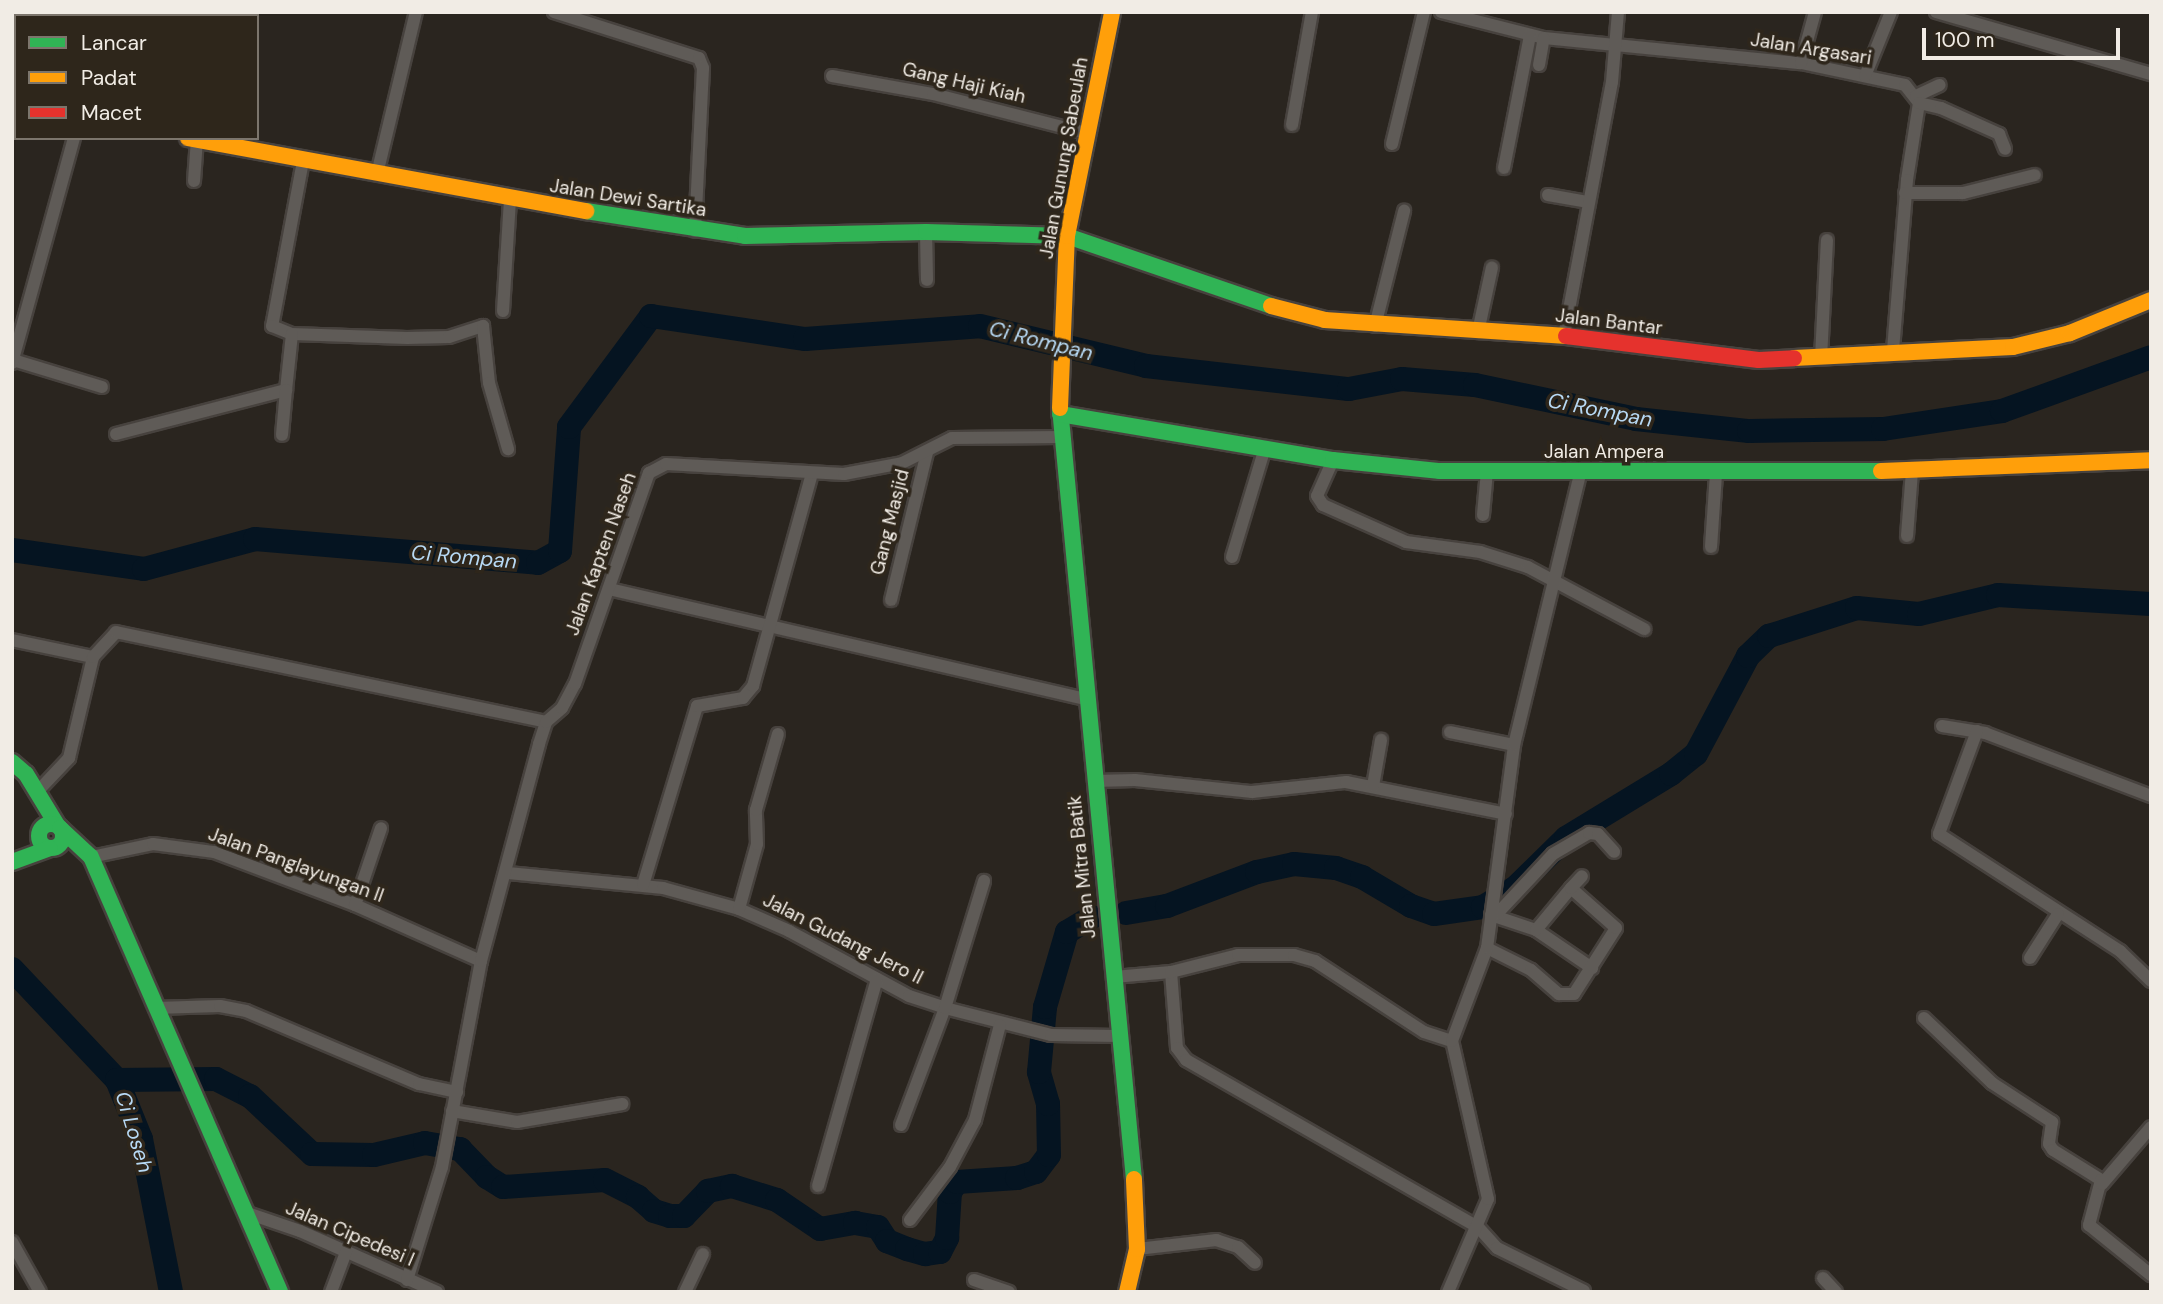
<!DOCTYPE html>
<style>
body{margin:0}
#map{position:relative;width:2163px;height:1304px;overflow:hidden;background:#2a251f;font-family:"DM Sans",sans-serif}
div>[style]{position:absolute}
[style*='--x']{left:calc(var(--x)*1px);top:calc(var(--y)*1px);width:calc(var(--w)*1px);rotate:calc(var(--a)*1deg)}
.river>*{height:24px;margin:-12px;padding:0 12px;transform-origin:12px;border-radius:12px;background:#051421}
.roads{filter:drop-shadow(2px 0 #47423e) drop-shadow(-2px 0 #47423e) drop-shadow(0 2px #47423e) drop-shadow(0 -2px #47423e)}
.street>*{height:12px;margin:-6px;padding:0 6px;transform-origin:6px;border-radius:6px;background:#5f5b57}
.fast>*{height:16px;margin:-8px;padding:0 8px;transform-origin:8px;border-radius:8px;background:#30b455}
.fast>.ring{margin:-8px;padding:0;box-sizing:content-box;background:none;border:16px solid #30b455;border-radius:50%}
.slow>*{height:16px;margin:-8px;padding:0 8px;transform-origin:8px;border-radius:8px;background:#ff9f0a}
.jam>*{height:16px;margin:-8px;padding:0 8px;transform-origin:8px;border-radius:8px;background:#e5322d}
span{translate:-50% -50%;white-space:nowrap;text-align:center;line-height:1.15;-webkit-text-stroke:7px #2e261b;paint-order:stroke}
.street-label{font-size:19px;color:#f1ece5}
.water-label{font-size:21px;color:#b7d9f4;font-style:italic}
.frame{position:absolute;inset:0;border:14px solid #f1ece5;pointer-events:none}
.legend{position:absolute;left:14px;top:14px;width:245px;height:126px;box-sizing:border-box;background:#2e261b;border:2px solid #7c756c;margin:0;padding:9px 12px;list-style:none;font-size:21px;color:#f1ece5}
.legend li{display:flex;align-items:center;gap:14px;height:35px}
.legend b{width:35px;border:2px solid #7c756c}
.scale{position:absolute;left:1922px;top:28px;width:198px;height:32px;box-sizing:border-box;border:4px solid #f1ece5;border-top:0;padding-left:9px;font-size:21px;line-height:24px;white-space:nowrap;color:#f1ece5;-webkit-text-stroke:5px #2e261b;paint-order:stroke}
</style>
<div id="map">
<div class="river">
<i style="--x:12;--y:550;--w:133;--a:8.2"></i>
<i style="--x:144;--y:569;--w:115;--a:-15.1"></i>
<i style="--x:255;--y:539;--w:284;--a:4.8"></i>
<i style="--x:538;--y:563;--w:25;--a:-29"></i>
<i style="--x:560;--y:551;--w:124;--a:-85.8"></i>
<i style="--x:569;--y:427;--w:138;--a:-53.5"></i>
<i style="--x:651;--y:316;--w:156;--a:8.5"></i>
<i style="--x:805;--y:339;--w:175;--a:-4.2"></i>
<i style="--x:980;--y:326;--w:171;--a:13.5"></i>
<i style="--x:1146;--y:366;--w:204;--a:6.5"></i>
<i style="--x:1349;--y:389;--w:54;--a:-10.7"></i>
<i style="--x:1402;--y:379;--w:73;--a:4.7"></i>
<i style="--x:1475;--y:385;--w:165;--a:11.9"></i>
<i style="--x:1636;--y:419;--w:114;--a:6.1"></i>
<i style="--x:1749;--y:431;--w:134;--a:-0.9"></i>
<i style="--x:1883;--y:429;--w:120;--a:-8.6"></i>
<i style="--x:2002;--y:411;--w:158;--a:-19.9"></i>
<i style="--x:1126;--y:913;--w:42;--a:-9.7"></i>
<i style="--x:1167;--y:906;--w:96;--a:-20.7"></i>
<i style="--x:1257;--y:872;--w:38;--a:-12"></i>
<i style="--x:1294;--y:864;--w:42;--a:5.4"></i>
<i style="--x:1336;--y:868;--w:28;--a:19"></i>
<i style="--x:1362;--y:877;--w:57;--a:30.6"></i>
<i style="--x:1411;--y:906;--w:24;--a:19"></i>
<i style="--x:1434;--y:914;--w:49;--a:-8.1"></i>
<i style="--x:1483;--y:907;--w:37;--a:-31"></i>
<i style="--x:1515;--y:888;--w:71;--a:-44.4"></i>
<i style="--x:1566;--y:838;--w:123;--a:-31.4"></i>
<i style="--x:1671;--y:774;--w:32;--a:-39"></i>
<i style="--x:1696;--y:754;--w:111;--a:-62"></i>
<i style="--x:1748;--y:656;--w:29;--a:-44"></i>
<i style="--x:1769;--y:636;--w:92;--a:-17.7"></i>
<i style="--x:1857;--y:608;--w:62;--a:5.5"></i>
<i style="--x:1919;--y:614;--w:81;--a:-13.5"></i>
<i style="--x:1998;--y:595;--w:153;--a:3.4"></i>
<i style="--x:12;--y:969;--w:153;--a:46.6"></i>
<i style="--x:117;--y:1080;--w:64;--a:67.9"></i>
<i style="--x:141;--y:1139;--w:156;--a:78.9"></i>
<i style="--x:117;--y:1080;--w:99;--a:-0.6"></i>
<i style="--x:216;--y:1079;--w:38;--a:27"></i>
<i style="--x:250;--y:1096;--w:85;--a:43.1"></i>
<i style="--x:312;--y:1154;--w:62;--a:0.9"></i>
<i style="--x:374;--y:1155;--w:52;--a:-13.2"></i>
<i style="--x:425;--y:1143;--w:36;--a:10"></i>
<i style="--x:460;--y:1149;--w:39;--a:46"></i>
<i style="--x:487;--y:1177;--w:19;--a:32"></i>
<i style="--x:503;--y:1187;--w:102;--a:-3.9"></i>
<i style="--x:605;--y:1180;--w:37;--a:27"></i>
<i style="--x:638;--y:1197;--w:21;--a:41"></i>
<i style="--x:654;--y:1211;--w:17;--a:17"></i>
<i style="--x:670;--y:1216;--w:14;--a:0"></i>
<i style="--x:684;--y:1216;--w:35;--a:-46"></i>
<i style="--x:708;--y:1191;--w:25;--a:-12"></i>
<i style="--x:732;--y:1186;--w:47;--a:17.3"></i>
<i style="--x:777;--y:1200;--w:52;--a:34"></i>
<i style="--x:820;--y:1229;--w:36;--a:-10"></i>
<i style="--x:855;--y:1223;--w:23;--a:10"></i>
<i style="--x:878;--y:1227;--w:17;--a:57"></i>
<i style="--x:887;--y:1241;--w:22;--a:22"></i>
<i style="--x:907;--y:1249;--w:19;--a:16"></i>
<i style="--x:925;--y:1254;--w:15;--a:-8"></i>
<i style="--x:940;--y:1252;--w:16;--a:-63"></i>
<i style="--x:947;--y:1238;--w:46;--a:-86.3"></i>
<i style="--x:950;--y:1192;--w:12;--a:-55"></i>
<i style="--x:957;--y:1182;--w:60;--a:-3.8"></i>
<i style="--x:1017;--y:1178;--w:20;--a:-18"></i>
<i style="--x:1036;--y:1172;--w:21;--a:-53"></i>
<i style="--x:1049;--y:1155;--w:51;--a:-91.1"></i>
<i style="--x:1048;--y:1104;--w:33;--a:-106"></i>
<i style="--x:1039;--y:1072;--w:65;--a:-84.7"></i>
<i style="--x:1045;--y:1007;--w:78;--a:-73.7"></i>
<i style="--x:1067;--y:932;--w:29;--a:-31"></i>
</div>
<div class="roads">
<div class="street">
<i style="--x:215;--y:12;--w:1;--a:45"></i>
<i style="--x:554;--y:12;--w:152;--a:17.6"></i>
<i style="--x:699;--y:58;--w:11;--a:68"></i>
<i style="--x:703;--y:68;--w:163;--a:92.8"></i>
<i style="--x:1441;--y:12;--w:106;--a:14.2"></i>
<i style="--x:1544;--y:38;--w:258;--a:5.6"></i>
<i style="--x:1801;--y:63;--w:106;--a:11.9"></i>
<i style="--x:1905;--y:85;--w:23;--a:52"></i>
<i style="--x:1919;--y:103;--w:78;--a:98.9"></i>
<i style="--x:1907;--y:180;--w:173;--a:94.7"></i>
<i style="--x:1936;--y:12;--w:224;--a:16.1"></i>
<i style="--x:1801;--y:63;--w:53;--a:-74.6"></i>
<i style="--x:1539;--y:65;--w:27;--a:-80"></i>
<i style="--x:832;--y:76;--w:103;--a:10.1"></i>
<i style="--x:933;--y:94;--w:158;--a:14.3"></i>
<i style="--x:1865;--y:76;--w:69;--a:-67.9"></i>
<i style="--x:1916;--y:96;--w:26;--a:-25"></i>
<i style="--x:1919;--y:103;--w:23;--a:13"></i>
<i style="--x:1941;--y:108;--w:64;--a:24.1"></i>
<i style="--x:1999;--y:134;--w:16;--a:68"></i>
<i style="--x:1292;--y:125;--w:115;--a:-80"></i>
<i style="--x:1392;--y:144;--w:136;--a:-76.4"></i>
<i style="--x:303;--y:161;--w:168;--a:100.6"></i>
<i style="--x:272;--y:326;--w:22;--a:22"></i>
<i style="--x:292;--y:334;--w:115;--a:2"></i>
<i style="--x:407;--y:338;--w:42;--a:-1.4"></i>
<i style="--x:449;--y:337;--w:36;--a:-18"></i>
<i style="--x:483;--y:326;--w:57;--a:84"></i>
<i style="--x:489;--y:383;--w:69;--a:73.9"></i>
<i style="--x:1504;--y:168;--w:135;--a:-78.9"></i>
<i style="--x:377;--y:174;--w:167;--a:-76.5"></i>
<i style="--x:194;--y:181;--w:42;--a:-85.9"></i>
<i style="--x:1905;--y:193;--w:58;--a:0"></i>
<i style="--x:1963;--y:193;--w:74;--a:-14"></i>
<i style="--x:1548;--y:195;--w:41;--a:9.9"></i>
<i style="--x:926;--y:232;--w:48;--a:88.8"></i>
<i style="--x:503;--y:311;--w:112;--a:-86.4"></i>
<i style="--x:1375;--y:326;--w:119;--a:-75.8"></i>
<i style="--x:1478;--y:332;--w:66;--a:-77.8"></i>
<i style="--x:1564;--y:336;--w:258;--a:-79.3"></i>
<i style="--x:1612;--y:82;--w:70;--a:-85.1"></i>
<i style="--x:1821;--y:358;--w:118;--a:-87.1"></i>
<i style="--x:13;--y:360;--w:93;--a:16.9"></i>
<i style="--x:12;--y:363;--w:233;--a:-74.6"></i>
<i style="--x:286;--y:390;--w:56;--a:-83.9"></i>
<i style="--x:116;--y:434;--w:176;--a:-14.5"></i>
<i style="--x:286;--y:390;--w:45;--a:95.1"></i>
<i style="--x:1333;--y:460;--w:39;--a:114"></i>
<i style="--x:1317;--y:496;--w:11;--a:56"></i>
<i style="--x:1323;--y:505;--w:91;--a:24"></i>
<i style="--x:1406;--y:542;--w:75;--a:7.7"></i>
<i style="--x:1480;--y:552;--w:50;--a:17.4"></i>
<i style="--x:1528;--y:567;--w:132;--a:28.1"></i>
<i style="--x:1483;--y:515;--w:44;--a:-84.8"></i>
<i style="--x:1907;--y:536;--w:65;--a:-85.6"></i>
<i style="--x:1711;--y:547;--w:74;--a:-86.1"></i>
<i style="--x:1232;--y:557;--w:114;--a:-73.2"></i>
<i style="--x:609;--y:589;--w:490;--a:13"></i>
<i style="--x:891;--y:600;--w:152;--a:-76.3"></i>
<i style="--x:12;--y:640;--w:83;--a:11.9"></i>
<i style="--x:1942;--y:726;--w:44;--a:9.2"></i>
<i style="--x:1985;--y:733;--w:178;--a:20.8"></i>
<i style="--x:1977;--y:731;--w:110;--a:110.3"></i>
<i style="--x:1939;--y:834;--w:216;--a:32.9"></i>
<i style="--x:2120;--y:951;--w:43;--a:44.1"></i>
<i style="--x:1450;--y:732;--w:65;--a:11.5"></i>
<i style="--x:1094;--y:781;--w:41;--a:-1.4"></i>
<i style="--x:1135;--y:780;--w:118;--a:5.9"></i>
<i style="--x:1252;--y:792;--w:95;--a:-6.1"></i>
<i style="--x:1346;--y:782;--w:163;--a:11.3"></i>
<i style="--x:1373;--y:786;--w:47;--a:-80.1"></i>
<i style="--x:37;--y:792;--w:47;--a:-46.7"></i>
<i style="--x:69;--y:758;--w:104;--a:-76.6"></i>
<i style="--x:93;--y:657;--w:34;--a:-47"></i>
<i style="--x:116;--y:632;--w:439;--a:11.8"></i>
<i style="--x:91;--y:857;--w:63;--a:-11.8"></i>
<i style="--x:153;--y:844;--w:62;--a:7.5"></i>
<i style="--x:214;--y:852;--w:151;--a:20.6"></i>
<i style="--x:355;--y:905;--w:138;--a:24"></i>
<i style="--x:508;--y:873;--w:156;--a:5.5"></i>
<i style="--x:663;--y:888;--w:79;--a:15.4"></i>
<i style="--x:739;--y:909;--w:55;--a:23.7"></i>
<i style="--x:789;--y:931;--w:136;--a:28.4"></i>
<i style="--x:909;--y:996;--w:38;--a:18"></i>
<i style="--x:945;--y:1008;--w:109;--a:14.3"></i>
<i style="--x:1051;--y:1035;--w:67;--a:0.9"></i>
<i style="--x:643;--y:885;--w:187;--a:-73.2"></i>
<i style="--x:697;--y:706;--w:47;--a:-9.9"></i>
<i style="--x:743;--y:698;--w:16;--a:-50"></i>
<i style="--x:753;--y:686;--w:221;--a:-74.5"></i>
<i style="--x:355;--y:905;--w:81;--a:-71.3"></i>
<i style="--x:739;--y:909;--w:67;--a:-74.5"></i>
<i style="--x:757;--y:844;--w:34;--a:-92"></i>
<i style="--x:756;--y:810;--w:79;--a:-73.9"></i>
<i style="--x:1491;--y:915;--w:47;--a:18.4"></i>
<i style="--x:1536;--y:930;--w:68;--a:34.2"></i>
<i style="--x:1496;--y:915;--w:83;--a:-46.9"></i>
<i style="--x:1553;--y:854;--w:42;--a:-30.3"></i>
<i style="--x:1589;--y:833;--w:9;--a:6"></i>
<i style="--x:1598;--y:834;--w:24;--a:48"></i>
<i style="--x:1536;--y:930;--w:55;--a:-50.2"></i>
<i style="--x:1487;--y:948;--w:49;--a:26.6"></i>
<i style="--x:1531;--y:970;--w:37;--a:41"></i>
<i style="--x:1559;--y:994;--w:15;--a:0"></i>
<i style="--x:1574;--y:994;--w:78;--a:-57.5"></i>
<i style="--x:1616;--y:928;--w:60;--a:-138.4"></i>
<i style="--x:1571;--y:888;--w:16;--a:-47"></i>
<i style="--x:2030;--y:958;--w:52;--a:-57.5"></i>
<i style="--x:1171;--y:972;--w:76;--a:85.5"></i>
<i style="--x:1177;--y:1048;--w:15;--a:53"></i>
<i style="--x:1186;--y:1060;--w:336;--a:29.8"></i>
<i style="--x:1478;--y:1227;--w:28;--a:48"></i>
<i style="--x:1497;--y:1248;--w:97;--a:26.3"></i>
<i style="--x:1114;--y:977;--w:57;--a:-5"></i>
<i style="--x:1171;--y:972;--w:69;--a:-14.2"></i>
<i style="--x:1238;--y:955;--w:56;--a:0"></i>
<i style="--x:1294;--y:955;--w:22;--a:16"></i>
<i style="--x:1315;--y:961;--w:130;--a:33.1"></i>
<i style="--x:1424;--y:1032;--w:29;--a:18"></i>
<i style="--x:155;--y:1008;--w:65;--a:-1.8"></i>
<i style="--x:220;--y:1006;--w:26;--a:11"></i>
<i style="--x:246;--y:1011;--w:188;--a:22.9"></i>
<i style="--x:419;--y:1084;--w:39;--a:12"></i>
<i style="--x:1924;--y:1018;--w:94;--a:43.7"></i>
<i style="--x:1992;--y:1083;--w:72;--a:33"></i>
<i style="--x:2052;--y:1122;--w:22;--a:98"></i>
<i style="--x:2049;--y:1144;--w:7;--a:56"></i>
<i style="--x:2053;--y:1150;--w:57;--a:32"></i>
<i style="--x:2101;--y:1180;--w:47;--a:104.9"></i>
<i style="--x:2089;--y:1225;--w:80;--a:38.9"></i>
<i style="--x:452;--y:1111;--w:66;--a:9.6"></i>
<i style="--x:517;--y:1122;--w:107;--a:-9.7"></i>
<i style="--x:901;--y:1125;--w:125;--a:-69.4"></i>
<i style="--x:945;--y:1008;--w:133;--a:-72.9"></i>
<i style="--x:2102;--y:1184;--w:75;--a:-49.3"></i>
<i style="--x:818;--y:1186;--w:215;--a:-74.1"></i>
<i style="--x:247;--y:1213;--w:56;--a:18.8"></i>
<i style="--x:300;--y:1231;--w:150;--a:24"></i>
<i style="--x:910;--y:1220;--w:66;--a:-53"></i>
<i style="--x:950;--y:1167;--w:53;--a:-62"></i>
<i style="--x:975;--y:1120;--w:98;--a:-75.3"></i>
<i style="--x:12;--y:1242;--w:57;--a:60.8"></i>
<i style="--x:1137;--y:1249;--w:80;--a:-6.5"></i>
<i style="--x:1216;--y:1240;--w:23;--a:18"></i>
<i style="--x:1238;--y:1247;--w:23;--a:43"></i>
<i style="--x:1823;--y:1278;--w:19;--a:47"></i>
<i style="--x:407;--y:1280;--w:118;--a:-72.8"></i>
<i style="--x:442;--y:1167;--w:210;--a:-79.3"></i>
<i style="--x:481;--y:961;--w:225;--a:-75"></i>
<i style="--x:539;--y:744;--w:23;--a:-72"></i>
<i style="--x:546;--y:722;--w:21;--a:-41"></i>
<i style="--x:562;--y:708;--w:27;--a:-62"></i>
<i style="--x:575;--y:684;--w:224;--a:-70.7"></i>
<i style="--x:649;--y:473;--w:19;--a:-28"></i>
<i style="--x:666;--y:464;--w:178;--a:3.2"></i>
<i style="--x:844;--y:474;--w:59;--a:-10.7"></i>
<i style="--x:902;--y:463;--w:56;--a:-26.6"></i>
<i style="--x:952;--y:438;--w:109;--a:-0.5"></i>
<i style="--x:974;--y:1280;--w:37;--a:19"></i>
<i style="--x:331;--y:1292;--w:43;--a:-69.4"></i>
<i style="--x:685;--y:1292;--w:42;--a:-64.7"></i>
<i style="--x:1448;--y:1292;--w:101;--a:-66.7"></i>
<i style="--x:1488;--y:1199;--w:162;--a:-102.8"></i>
<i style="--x:1452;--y:1041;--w:99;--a:-69.4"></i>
<i style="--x:1487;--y:948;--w:205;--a:-82.4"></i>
<i style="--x:1514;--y:745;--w:279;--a:-76.3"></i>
</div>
<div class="fast">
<i style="--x:107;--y:16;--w:4;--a:-76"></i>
<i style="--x:12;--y:107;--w:4;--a:0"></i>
<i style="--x:586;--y:211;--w:161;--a:8.9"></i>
<i style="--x:745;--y:236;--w:181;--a:-1.3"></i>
<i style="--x:926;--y:232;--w:141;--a:1.6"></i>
<i style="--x:1067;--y:236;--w:216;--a:18.9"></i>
<i style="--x:1060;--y:408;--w:775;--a:84.52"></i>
<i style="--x:1060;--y:414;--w:277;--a:9.6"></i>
<i style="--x:1333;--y:460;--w:108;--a:5.9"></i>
<i style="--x:1440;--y:471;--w:441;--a:0"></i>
<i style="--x:12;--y:762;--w:18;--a:41"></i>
<i style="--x:26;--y:774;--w:60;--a:58.7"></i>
<i class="ring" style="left:39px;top:824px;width:8px;height:8px"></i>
<i style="--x:60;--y:828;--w:42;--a:43.1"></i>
<i style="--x:91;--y:857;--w:474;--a:66.5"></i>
<i style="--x:12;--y:862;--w:40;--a:-20.2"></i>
</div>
<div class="slow">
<i style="--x:188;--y:138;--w:405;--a:10.4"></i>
<i style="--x:1271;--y:306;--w:56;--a:14.5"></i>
<i style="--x:1325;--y:320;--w:242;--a:3.8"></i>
<i style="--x:1794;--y:358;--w:219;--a:-2.9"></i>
<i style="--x:2013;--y:347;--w:59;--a:-13.8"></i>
<i style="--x:2070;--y:333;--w:87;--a:-22.2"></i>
<i style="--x:1060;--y:408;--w:172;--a:-87.7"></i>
<i style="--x:1067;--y:236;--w:228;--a:-78.6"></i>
<i style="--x:1881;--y:471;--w:270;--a:-2.3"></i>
<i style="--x:1127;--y:1292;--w:44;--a:-76.9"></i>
<i style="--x:1137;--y:1249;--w:70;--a:-92.5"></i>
</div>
<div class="jam">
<i style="--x:1566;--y:336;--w:194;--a:7.1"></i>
<i style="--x:1759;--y:360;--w:35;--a:-3"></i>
</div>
</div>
<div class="street-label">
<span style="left:1811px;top:49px;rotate:9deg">Jalan Argasari</span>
<span style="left:964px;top:83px;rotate:13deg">Gang Haji Kiah</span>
<span style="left:1064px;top:158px;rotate:-80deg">Jalan Gunung Sabeulah</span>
<span style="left:628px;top:198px;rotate:9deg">Jalan Dewi Sartika</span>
<span style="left:1609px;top:322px;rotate:7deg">Jalan Bantar</span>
<span style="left:1604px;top:452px">Jalan Ampera</span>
<span style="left:890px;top:522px;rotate:-76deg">Gang Masjid</span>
<span style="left:601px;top:554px;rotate:-70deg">Jalan Kapten Naseh</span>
<span style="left:296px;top:865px;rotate:20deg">Jalan Panglayungan II</span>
<span style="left:1082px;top:867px;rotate:-96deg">Jalan Mitra Batik</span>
<span style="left:843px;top:939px;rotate:27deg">Jalan Gudang Jero II</span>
<span style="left:350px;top:1234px;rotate:23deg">Jalan Cipedesi I</span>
</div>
<div class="water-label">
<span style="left:1041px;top:341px;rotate:14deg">Ci Rompan</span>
<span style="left:1600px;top:410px;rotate:11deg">Ci Rompan</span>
<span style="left:464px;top:557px;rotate:5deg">Ci Rompan</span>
<span style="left:134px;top:1132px;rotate:73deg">Ci Loseh</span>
</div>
<div class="frame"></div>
<ul class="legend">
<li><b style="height:9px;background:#30b455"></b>Lancar</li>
<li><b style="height:9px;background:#ff9f0a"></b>Padat</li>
<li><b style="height:9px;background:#e5322d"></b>Macet</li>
</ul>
<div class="scale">100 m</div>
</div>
